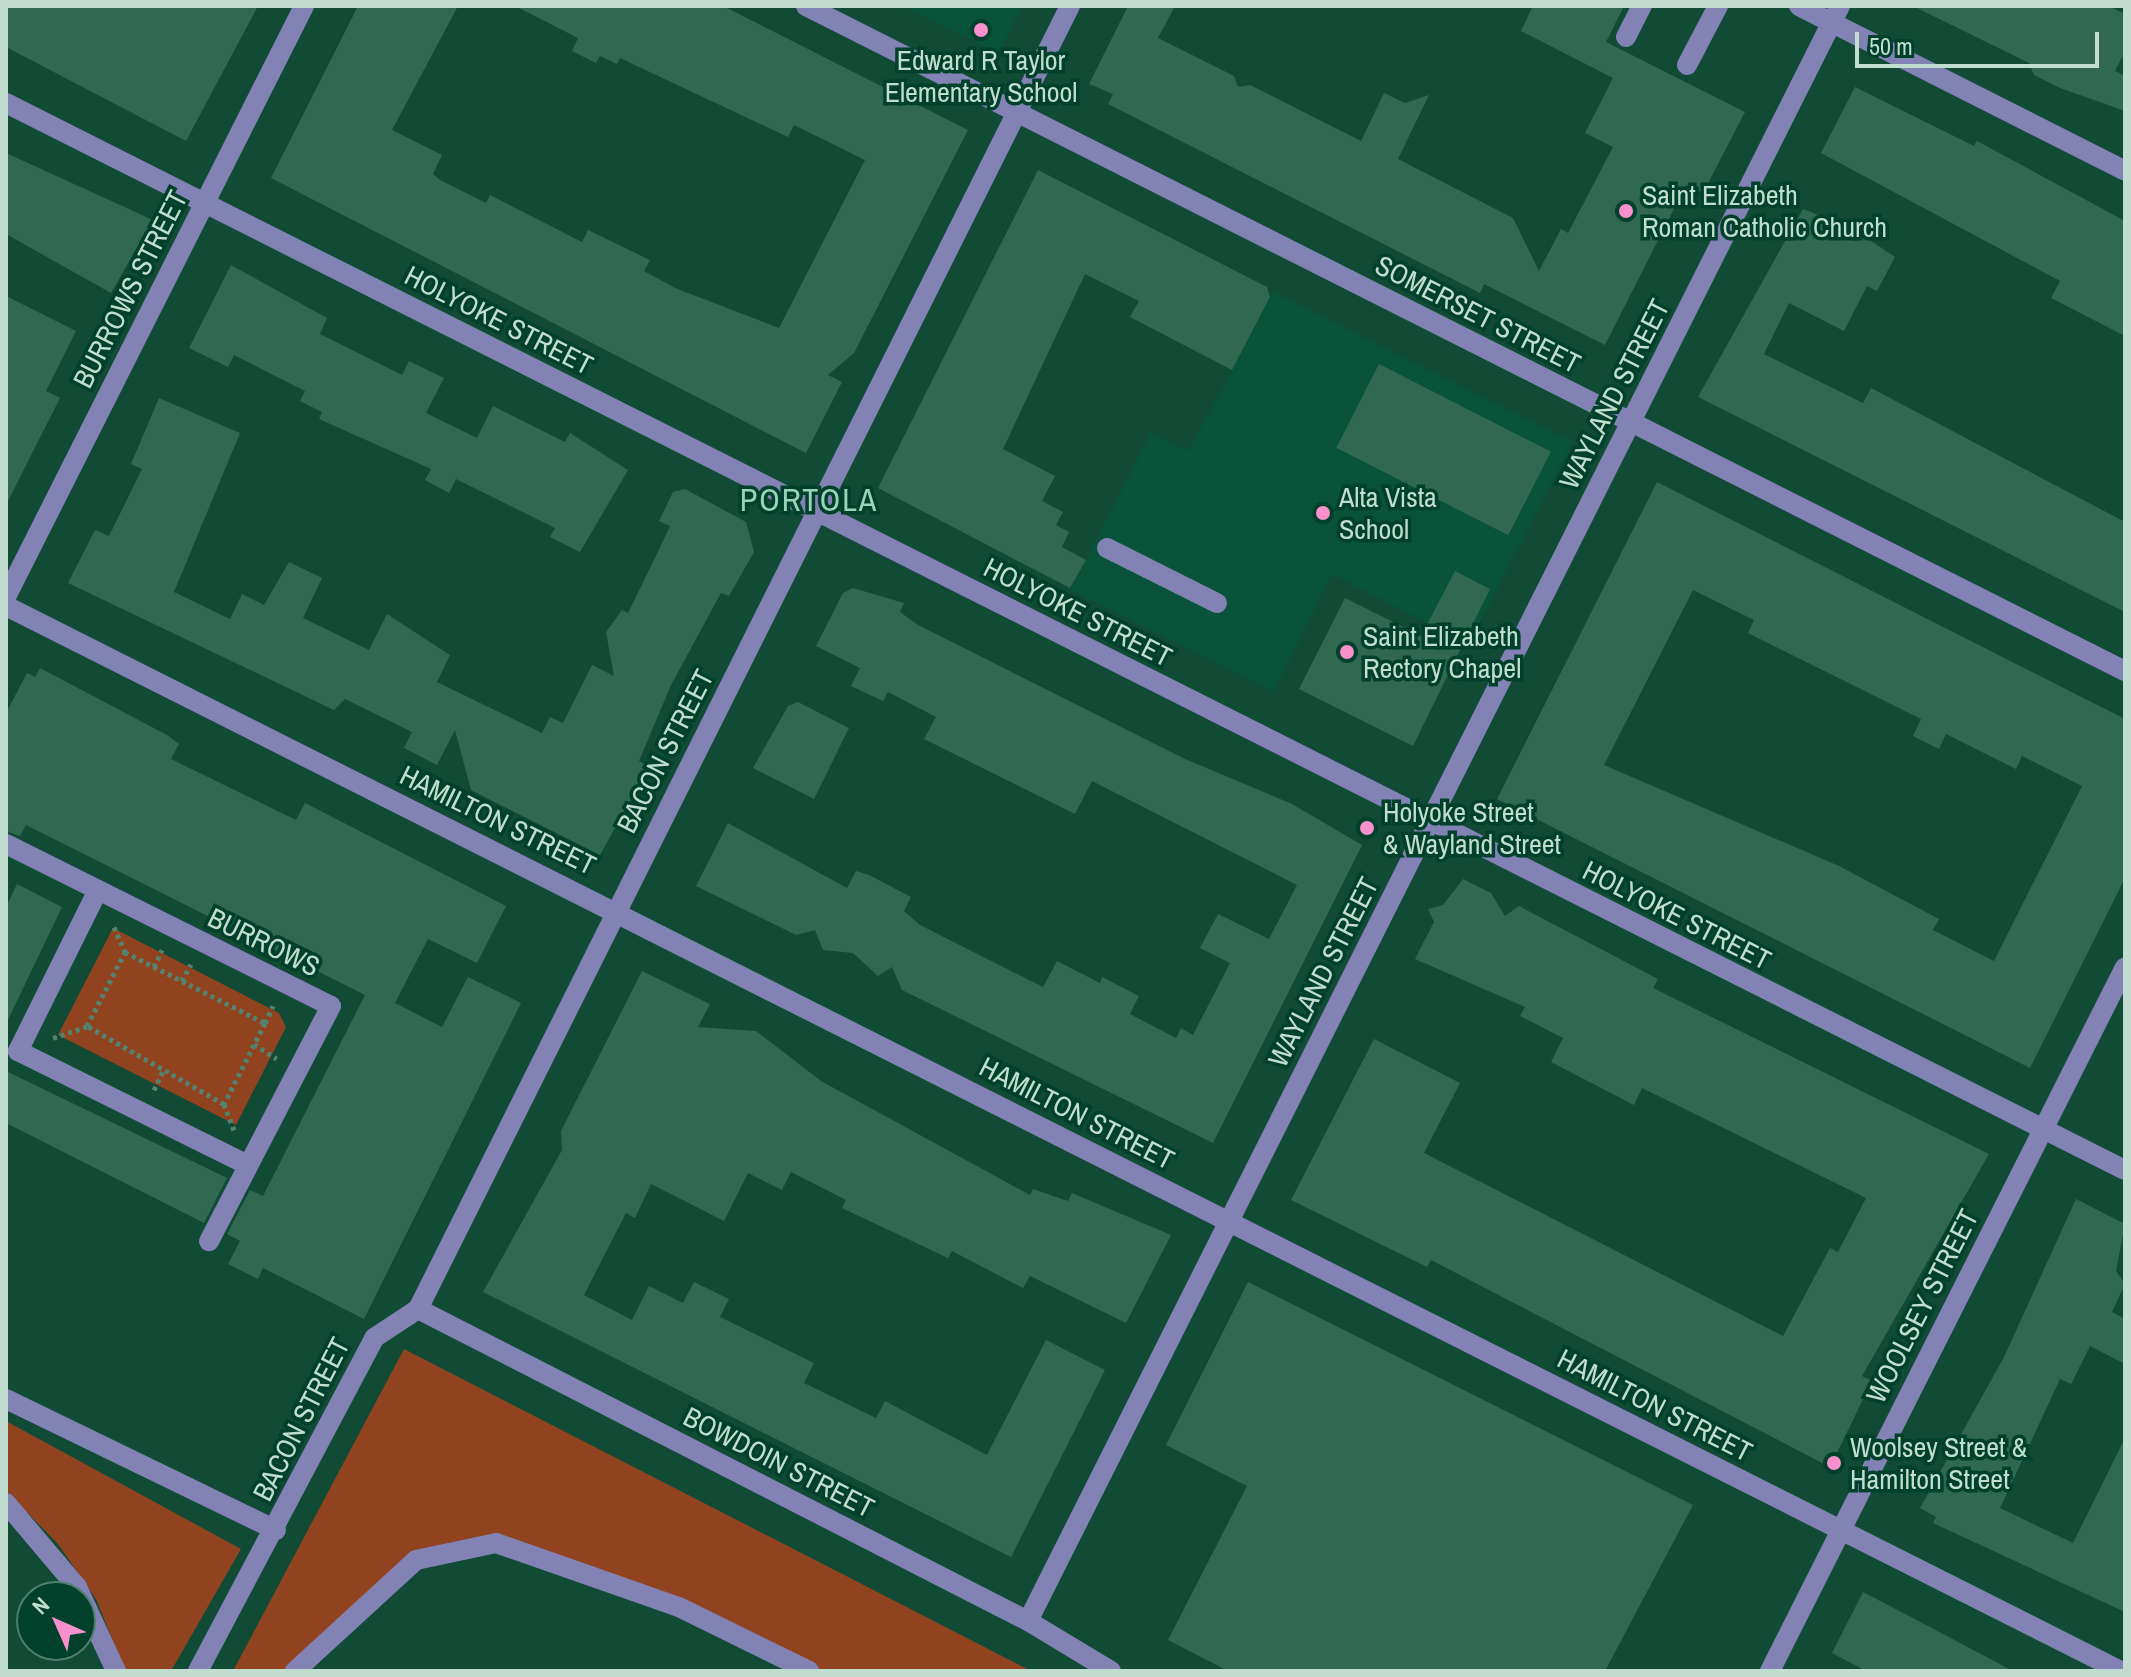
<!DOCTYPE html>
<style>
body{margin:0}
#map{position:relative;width:2131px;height:1677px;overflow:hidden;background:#114b36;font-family:"Archivo Narrow",sans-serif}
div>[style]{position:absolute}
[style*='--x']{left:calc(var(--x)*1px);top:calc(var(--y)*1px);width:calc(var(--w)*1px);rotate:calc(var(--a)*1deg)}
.built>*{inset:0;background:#08533a}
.green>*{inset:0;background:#90431e}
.building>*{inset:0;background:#316851;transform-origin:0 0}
.path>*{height:5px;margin-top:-2.5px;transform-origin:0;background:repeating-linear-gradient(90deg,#53826f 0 4px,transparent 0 8px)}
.minor>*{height:20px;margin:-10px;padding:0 10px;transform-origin:10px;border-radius:10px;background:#8282b4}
.dots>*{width:22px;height:22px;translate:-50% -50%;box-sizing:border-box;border:4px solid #01412c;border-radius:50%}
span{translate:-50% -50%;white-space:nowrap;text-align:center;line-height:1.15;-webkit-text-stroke:7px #01412c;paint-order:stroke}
.poi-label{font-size:28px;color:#c1ddcf}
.left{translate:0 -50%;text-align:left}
.street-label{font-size:28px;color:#c1ddcf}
.quarter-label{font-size:32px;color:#9ad3b8;letter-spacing:2px}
.frame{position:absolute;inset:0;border:8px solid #c1ddcf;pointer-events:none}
.north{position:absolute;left:16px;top:1581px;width:80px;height:80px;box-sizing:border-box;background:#01412c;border:2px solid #4e7f6d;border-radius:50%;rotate:315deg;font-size:22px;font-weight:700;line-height:32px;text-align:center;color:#c1ddcf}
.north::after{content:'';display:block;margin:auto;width:28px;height:36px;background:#f790cd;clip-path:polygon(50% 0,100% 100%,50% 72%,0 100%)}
.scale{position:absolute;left:1855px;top:32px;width:244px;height:36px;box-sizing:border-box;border:4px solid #c1ddcf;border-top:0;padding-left:10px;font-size:24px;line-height:28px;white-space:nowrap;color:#c1ddcf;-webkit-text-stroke:6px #01412c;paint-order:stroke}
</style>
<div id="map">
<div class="built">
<i style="clip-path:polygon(905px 6px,1022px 6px,998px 53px)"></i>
<i style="clip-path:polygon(1273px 292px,1572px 442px,1469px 644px,1332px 574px,1274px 692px,1071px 590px,1151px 433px,1189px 451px)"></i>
</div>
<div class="green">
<i style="clip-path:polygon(113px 928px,279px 1013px,286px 1027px,236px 1125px,58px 1035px)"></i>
<i style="clip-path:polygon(404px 1349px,1031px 1671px,822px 1671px,704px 1609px,497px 1533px,418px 1550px,286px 1671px,233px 1671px)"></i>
<i style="clip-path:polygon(6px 1421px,241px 1549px,171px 1671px,125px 1671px,96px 1599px,58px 1544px,6px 1491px)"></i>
</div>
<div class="building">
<i style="clip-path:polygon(6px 6px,258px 6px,186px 141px,6px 47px)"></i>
<i style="clip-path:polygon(358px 6px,458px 6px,392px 130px,442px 155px,433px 174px,440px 180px,486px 203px,490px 195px,582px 242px,588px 230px,650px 260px,644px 271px,675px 288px,779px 328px,865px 160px,794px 125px,788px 137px,620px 58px,617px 64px,600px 56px,596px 63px,572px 51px,578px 38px,515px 6px,723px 6px,968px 130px,854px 353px,828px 375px,842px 382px,806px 453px,271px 178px)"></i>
<i style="clip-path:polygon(1128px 6px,1175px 6px,1158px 38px,1234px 76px,1238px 87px,1250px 85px,1361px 141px,1384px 93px,1405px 103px,1429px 95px,1398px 159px,1513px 218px,1539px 271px,1561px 229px,1568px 233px,1613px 147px,1585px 133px,1613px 78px,1521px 31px,1533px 6px,1624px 6px,1606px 42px,1745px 112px,1703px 193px,1686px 185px,1605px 345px,1484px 284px,1480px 293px,1108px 104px,1113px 94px,1089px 84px)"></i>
<i style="clip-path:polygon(1913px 6px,2108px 6px,2125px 14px,2125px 52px,2115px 71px,2125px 76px,2125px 111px,2060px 88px,2034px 75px,2029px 63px)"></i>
<i style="clip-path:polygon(1855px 87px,1974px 146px,1977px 141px,2125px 221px,2125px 336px,2051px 298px,2060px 281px,1821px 153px)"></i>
<i style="clip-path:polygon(6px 153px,153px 220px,111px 293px,6px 234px)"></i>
<i style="clip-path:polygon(1038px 170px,1267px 287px,1270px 297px,1232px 370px,1130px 317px,1139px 301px,1085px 274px,1003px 449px,1055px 476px,1042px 501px,1063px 512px,1056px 525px,1069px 532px,1062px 547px,1086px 560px,1070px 588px,878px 488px)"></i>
<i style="clip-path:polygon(1803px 209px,1853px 229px,1895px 257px,1877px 291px,1867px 286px,1844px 331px,1789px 303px,1764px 354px,1863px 403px,1871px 388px,2125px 522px,2125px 612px,1698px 397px)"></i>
<i style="clip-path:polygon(231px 265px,327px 318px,320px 334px,402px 375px,409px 361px,444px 378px,426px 413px,477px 438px,493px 406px,565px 442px,570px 433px,628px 470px,580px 552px,550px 537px,555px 528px,456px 479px,449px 493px,425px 480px,431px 469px,319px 419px,322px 412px,300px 401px,305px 391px,234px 355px,228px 367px,189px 348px)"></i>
<i style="clip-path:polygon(6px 296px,76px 331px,46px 391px,60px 398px,6px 505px)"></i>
<i style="left:1379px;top:364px;width:193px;height:94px;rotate:27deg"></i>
<i style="clip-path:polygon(159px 398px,240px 433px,174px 592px,230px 619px,242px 594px,264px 605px,289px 562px,322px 578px,303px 618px,369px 650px,387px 614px,450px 655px,437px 682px,542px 733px,550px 717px,563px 723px,592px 665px,614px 676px,606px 632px,622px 610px,628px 613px,654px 560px,670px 526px,659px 521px,673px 492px,685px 489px,746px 522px,754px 552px,729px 596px,721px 593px,671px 685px,639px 761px,649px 766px,600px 855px,471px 790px,455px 730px,437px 765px,404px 748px,412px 732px,345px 699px,334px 710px,68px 583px,95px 530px,109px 536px,142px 469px,131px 464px)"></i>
<i style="clip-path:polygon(evenodd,1657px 482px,2125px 719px,2125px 878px,2030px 1068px,1497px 799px,1657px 482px,1693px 590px,1754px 620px,1748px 633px,1921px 719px,1913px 736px,1939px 749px,1946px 734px,2016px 769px,2022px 756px,2082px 786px,1994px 961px,1933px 930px,1939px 919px,1839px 866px,1604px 765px,1693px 590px)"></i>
<i style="clip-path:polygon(1455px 571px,1490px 589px,1413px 746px,1299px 689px,1345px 598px,1421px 636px)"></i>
<i style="clip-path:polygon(853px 588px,904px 603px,900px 612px,918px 625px,1185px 759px,1292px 804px,1362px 845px,1213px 1143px,902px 990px,892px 967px,878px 976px,853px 953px,823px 950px,815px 930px,796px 935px,696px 886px,728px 823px,847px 888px,856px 871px,869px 875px,911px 897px,904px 911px,920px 925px,1043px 987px,1057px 961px,1100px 983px,1102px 977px,1139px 996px,1130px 1014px,1176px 1038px,1181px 1028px,1193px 1035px,1230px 963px,1200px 948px,1218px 914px,1269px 939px,1297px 885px,1092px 781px,1075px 814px,924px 739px,936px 717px,888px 692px,883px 701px,851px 686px,860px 668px,816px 646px,843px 593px)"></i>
<i style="clip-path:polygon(40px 668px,167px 735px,179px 744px,171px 759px,296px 820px,305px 803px,506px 906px,477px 963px,428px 939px,395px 1003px,442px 1027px,468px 977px,521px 1003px,364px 1319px,263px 1268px,258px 1279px,228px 1264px,240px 1241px,227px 1234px,250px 1190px,263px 1196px,365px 995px,26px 825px,20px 836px,6px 831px,6px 713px,27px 673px,35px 677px)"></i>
<i style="clip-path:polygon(798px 702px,849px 728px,814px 799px,753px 768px,788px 706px)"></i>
<i style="clip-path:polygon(1463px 879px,1491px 893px,1505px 916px,1519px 906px,1658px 979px,1653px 988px,1989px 1154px,1862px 1376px,1872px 1381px,1830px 1467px,1431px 1260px,1427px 1267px,1291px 1200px,1374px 1039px,1460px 1083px,1424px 1153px,1783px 1336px,1830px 1248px,1838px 1252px,1866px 1198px,1642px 1088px,1634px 1105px,1551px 1062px,1563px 1038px,1520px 1016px,1525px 1007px,1415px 959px,1434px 922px,1428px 909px,1443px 905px)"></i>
<i style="clip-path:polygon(17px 884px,62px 907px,6px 1024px,6px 907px)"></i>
<i style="clip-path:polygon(642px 971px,710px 1004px,698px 1027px,756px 1031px,821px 1081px,1030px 1195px,1033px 1189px,1068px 1201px,1072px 1193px,1171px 1235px,1126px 1323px,1030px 1276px,1023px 1288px,952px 1251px,948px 1258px,842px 1208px,846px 1200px,791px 1172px,782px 1190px,748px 1173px,724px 1221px,651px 1184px,635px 1218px,626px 1213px,584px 1295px,632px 1320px,649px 1286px,683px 1303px,694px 1282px,729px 1299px,720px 1317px,814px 1363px,804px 1383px,876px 1418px,885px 1401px,987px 1455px,1046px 1340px,1105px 1370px,1011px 1557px,483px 1292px,562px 1150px,561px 1131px)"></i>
<i style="clip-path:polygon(6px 1071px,227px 1178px,204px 1223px,6px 1123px)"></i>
<i style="clip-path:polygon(2076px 1199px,2125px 1224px,2116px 1271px,2125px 1284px,2112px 1312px,2125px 1319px,2125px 1364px,2090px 1346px,2071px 1384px,2060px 1379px,2000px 1508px,2073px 1543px,2125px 1438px,2125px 1612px,1933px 1523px,1936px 1517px,1920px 1508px,2004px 1357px)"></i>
<i style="clip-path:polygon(1248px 1282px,1693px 1505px,1605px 1671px,1228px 1671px,1168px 1640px,1247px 1486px,1166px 1445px)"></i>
<i style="clip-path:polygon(1863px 1592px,1909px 1616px,2013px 1671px,1866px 1671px,1832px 1653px)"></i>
</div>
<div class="path">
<i style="--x:114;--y:927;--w:27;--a:66"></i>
<i style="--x:154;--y:967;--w:19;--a:-65"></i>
<i style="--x:182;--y:981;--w:19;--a:-62"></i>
<i style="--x:265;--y:1023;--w:19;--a:-65"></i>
<i style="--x:53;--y:1038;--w:36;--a:-19"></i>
<i style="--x:87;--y:1026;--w:83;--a:-62.8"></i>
<i style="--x:125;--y:952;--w:157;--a:26.9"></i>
<i style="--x:265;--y:1023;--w:91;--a:116.8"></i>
<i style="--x:224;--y:1104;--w:158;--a:-150.3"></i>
<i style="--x:254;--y:1044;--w:27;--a:33"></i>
<i style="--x:154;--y:1090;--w:23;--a:-65"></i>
<i style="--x:224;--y:1104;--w:28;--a:69"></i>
</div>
<div class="minor">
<i style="--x:806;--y:6;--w:1477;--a:26.76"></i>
<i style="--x:1799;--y:6;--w:365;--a:26.8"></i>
<i style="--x:1626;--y:37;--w:35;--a:-63"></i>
<i style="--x:1687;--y:65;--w:67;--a:-62.3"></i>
<i style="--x:6;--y:103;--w:2372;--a:26.73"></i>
<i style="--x:1107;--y:548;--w:123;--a:26.6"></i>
<i style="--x:6;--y:597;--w:662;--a:-63.24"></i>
<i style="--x:6;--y:606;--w:2368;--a:26.73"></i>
<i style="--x:6;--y:844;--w:363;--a:26.5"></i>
<i style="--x:331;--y:1006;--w:265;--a:117.4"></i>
<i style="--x:98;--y:890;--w:180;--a:116.4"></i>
<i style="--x:18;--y:1051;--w:257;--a:26.4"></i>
<i style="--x:418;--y:1309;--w:685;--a:27.09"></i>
<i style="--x:1028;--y:1621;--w:97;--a:31.1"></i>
<i style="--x:6;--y:1399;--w:300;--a:25.9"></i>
<i style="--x:6;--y:1503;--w:110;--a:49.8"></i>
<i style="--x:77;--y:1587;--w:93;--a:65.1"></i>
<i style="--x:1028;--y:1621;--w:1808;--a:-63.31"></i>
<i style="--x:198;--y:1671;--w:377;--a:-62.1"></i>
<i style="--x:374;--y:1338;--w:53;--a:-33.4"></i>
<i style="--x:418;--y:1309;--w:1457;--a:-63.42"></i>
<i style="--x:295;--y:1671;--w:164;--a:-42.5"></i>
<i style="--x:416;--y:1560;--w:82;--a:-12"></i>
<i style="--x:496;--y:1543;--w:194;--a:19.3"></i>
<i style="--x:679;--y:1607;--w:145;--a:26.2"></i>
<i style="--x:1770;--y:1671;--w:788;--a:-63.24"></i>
</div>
<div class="dots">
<i style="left:981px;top:30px;background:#f790cd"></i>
<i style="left:1626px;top:211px;background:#f790cd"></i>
<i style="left:1323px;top:513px;background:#f790cd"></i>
<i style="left:1347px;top:652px;background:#f790cd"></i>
<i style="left:1367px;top:828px;background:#f790cd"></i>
<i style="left:1834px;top:1463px;background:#f790cd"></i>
</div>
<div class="poi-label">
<span style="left:981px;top:76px">Edward R Taylor<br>Elementary School</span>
<span class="left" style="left:1642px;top:211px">Saint Elizabeth<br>Roman Catholic Church</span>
<span class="left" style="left:1339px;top:513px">Alta Vista<br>School</span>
<span class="left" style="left:1363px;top:652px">Saint Elizabeth<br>Rectory Chapel</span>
<span class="left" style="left:1383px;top:828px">Holyoke Street<br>&amp; Wayland Street</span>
<span class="left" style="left:1850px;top:1463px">Woolsey Street &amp;<br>Hamilton Street</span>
</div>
<div class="street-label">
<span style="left:130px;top:289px;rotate:-63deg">BURROWS STREET</span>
<span style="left:1478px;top:314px;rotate:27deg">SOMERSET STREET</span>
<span style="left:499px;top:320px;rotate:27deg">HOLYOKE STREET</span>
<span style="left:1614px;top:394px;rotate:-63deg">WAYLAND STREET</span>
<span style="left:1078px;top:612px;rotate:27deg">HOLYOKE STREET</span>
<span style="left:665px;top:751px;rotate:-63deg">BACON STREET</span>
<span style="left:498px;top:820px;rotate:26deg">HAMILTON STREET</span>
<span style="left:1677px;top:915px;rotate:27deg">HOLYOKE STREET</span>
<span style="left:264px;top:942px;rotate:26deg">BURROWS</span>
<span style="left:1323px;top:972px;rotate:-63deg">WAYLAND STREET</span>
<span style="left:1077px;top:1113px;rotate:27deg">HAMILTON STREET</span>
<span style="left:1922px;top:1306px;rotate:-63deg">WOOLSEY STREET</span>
<span style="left:1655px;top:1405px;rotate:27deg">HAMILTON STREET</span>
<span style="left:301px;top:1419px;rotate:-63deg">BACON STREET</span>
<span style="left:779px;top:1462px;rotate:27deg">BOWDOIN STREET</span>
</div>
<div class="quarter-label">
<span style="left:809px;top:500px">PORTOLA</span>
</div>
<div class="frame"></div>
<div class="north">N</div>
<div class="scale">50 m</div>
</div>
